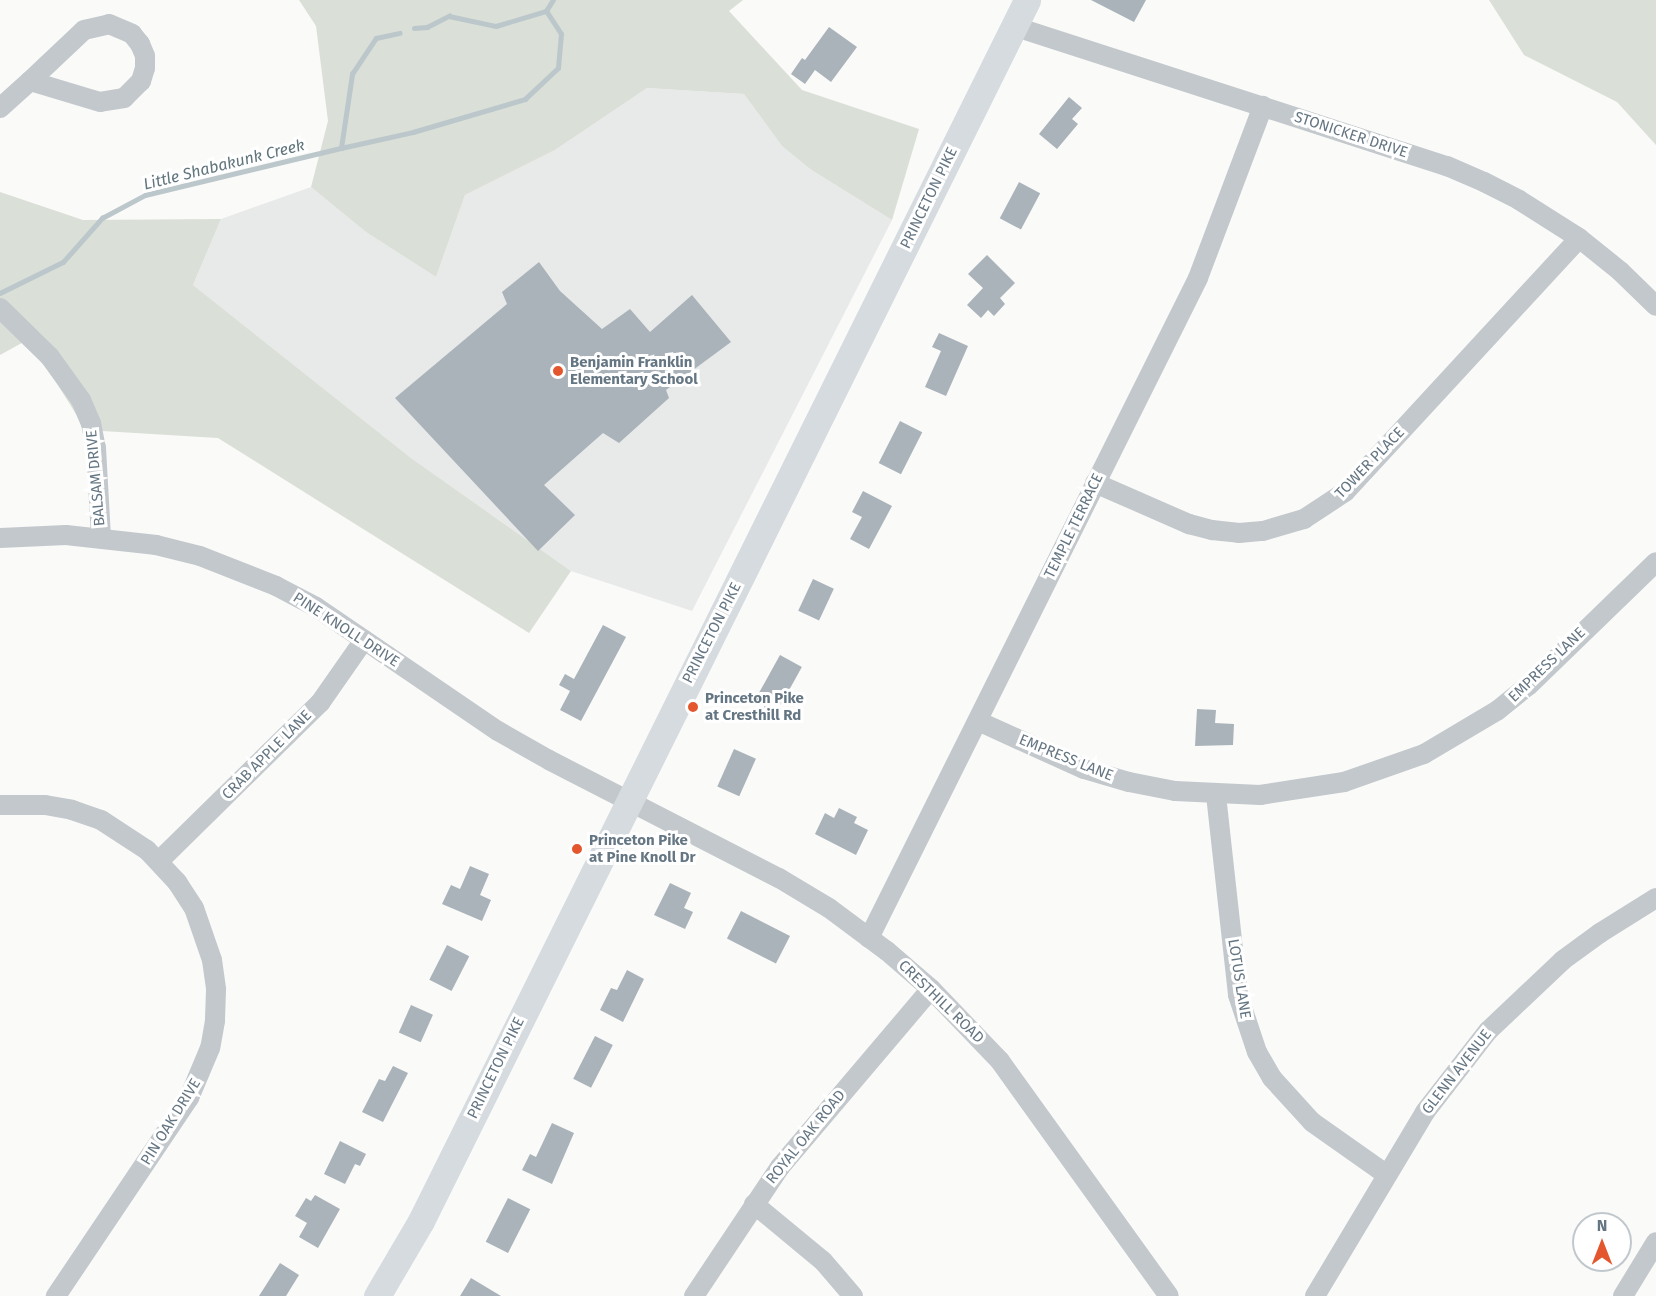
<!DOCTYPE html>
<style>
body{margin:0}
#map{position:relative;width:1656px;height:1296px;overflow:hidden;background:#fafaf8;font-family:"Fira Sans",sans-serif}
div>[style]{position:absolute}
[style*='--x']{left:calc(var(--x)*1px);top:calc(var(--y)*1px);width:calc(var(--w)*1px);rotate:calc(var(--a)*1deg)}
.built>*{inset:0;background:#e8e9e9}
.green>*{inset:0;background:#dadfd7}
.stream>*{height:4.5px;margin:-2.25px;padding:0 2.25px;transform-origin:2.25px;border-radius:2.25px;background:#bbc7cb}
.building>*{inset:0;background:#aab3b9;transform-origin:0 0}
.street>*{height:20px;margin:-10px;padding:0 10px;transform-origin:10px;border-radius:10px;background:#c3c8cc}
.secondary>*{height:27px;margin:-13.5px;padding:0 13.5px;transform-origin:13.5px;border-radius:13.5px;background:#d6dbdf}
.dots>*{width:16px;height:16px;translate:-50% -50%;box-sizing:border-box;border:3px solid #fff;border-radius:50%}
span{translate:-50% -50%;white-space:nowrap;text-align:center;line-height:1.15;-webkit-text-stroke:6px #fff;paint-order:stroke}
.street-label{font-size:15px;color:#657683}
.poi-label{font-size:15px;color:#657683;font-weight:700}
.left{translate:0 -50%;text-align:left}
.water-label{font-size:16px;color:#60757c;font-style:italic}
.north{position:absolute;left:1572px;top:1212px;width:60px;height:60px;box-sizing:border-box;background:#fff;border:2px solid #c1c8cd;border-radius:50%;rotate:0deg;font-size:16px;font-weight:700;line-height:24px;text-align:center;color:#657683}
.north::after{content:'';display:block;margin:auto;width:21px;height:27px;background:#e4572e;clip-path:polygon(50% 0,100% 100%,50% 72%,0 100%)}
</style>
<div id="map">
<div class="built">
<i style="clip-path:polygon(647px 88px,744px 94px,782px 146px,810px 169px,892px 220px,692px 611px,571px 571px,411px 458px,193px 285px,221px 219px,311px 187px,366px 232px,436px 277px,465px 195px,555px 150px)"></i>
</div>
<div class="green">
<i style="clip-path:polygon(299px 0,743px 0,729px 11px,802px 90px,919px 129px,892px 220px,810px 169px,782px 146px,744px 94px,647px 88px,555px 150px,465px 195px,436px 277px,366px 232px,311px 187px,328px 121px,316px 26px)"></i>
<i style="clip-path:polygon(1489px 0,1656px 0,1656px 145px,1617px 102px,1524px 55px)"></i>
<i style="clip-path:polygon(0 192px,83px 220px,221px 219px,193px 285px,411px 458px,571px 571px,529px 633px,218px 438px,86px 430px,29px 339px,0 355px)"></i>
</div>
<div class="stream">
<i style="--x:414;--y:28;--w:13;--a:-4"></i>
<i style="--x:427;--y:27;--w:25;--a:-27"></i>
<i style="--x:449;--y:16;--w:48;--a:12"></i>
<i style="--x:496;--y:26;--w:52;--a:-16.7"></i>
<i style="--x:341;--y:148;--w:74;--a:-12.5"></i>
<i style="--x:413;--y:132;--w:117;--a:-16.4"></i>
<i style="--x:525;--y:99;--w:45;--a:-43.2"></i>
<i style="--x:558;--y:68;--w:34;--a:-85"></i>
<i style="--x:561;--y:34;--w:27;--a:-123"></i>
<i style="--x:546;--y:11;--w:13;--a:-58"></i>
<i style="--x:0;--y:293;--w:70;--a:-26.2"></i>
<i style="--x:63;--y:262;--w:59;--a:-48.4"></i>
<i style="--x:102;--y:218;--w:49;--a:-28.1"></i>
<i style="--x:145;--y:195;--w:202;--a:-13.5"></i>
<i style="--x:341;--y:148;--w:75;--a:-81.5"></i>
<i style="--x:352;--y:74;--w:43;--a:-56.3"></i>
<i style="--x:376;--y:38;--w:24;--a:-12"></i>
</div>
<div class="building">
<i style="clip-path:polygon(1091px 0,1146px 0,1134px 22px)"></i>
<i style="clip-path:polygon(829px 27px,857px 47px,831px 82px,815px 70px,805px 84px,791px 74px,802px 58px,805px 60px)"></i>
<i style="clip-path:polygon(1069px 97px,1082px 108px,1072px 119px,1078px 124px,1057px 149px,1039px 134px)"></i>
<i style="left:1019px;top:182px;width:24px;height:41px;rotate:28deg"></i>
<i style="clip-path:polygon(987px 255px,1015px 283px,1000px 298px,1005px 304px,994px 316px,988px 310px,981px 318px,967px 305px,983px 288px,968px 274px)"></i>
<i style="clip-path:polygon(539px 262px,560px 291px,602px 329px,630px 309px,650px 332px,692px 295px,731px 342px,666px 390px,669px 398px,619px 443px,603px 433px,544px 485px,575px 515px,538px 551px,395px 398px,507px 304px,502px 292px)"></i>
<i style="clip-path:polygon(939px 333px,968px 346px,946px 396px,925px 387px,941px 351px,932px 347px)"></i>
<i style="left:900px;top:421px;width:25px;height:47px;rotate:27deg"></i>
<i style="clip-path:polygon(863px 491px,892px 506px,869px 549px,850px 539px,862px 517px,852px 512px)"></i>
<i style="left:813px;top:579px;width:23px;height:35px;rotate:25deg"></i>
<i style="clip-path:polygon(603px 625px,626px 637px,581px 721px,560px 710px,570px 691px,559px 685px,565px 674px,574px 679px)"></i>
<i style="left:780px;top:655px;width:25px;height:54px;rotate:29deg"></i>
<i style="clip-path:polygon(1197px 709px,1216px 710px,1215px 723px,1234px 724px,1233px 745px,1195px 746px)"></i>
<i style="left:734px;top:749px;width:24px;height:41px;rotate:24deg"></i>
<i style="clip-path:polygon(839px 808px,857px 817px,854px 823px,868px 830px,856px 855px,815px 834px,825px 813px,834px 818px)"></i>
<i style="clip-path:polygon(470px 866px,489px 874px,480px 895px,491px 900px,482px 921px,442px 904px,451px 885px,460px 889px)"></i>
<i style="clip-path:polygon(670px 883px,691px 893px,684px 908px,693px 912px,685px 929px,654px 915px)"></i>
<i style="left:741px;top:911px;width:55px;height:31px;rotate:27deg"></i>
<i style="left:447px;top:945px;width:25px;height:39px;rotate:27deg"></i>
<i style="clip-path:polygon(627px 970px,644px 979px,623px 1022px,600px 1010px,611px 988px,617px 990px)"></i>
<i style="left:411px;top:1005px;width:24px;height:30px;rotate:24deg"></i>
<i style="left:595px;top:1036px;width:20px;height:48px;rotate:27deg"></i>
<i style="clip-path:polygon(393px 1066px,408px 1073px,383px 1122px,362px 1112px,379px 1079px,385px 1081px)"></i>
<i style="clip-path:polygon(552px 1123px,574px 1133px,552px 1184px,522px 1170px,530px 1154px,536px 1157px)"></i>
<i style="clip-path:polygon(340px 1141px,366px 1154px,360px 1166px,355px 1164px,345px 1184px,324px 1174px)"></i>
<i style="clip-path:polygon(315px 1195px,340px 1209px,318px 1248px,299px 1237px,307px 1223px,295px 1216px,306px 1198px,311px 1201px)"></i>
<i style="left:508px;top:1198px;width:25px;height:49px;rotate:27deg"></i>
<i style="clip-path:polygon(280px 1263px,299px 1275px,286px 1296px,259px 1296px)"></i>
<i style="clip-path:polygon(471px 1278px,501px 1296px,460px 1296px)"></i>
</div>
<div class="street">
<i style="--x:109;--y:24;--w:25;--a:23"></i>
<i style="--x:132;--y:34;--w:13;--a:51"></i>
<i style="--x:140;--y:44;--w:13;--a:67"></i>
<i style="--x:145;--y:56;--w:12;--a:90"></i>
<i style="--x:145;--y:68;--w:14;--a:107"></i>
<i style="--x:141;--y:81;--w:24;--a:135"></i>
<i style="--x:124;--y:98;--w:24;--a:171"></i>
<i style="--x:100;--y:102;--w:73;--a:-163.3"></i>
<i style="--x:30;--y:81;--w:74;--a:-43.4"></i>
<i style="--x:84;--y:30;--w:26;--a:-13"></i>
<i style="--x:1013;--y:26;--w:456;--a:17.9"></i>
<i style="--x:1447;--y:166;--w:40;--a:23.4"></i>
<i style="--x:1484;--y:182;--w:39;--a:27"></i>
<i style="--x:1519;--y:200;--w:71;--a:32.3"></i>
<i style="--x:1579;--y:238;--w:53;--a:38.8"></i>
<i style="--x:1620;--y:271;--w:50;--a:44.2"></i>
<i style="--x:0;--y:108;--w:40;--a:-42"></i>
<i style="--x:0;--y:308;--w:70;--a:44.4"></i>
<i style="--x:50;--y:357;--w:53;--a:54.2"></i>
<i style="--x:81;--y:400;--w:25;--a:67"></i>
<i style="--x:91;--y:423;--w:25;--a:79"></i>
<i style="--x:96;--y:448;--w:89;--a:86.8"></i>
<i style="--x:1095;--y:483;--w:103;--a:23.6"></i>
<i style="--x:1189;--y:524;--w:24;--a:15"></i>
<i style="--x:1212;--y:530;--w:27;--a:6"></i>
<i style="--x:1239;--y:533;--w:24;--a:-5"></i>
<i style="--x:1263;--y:531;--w:43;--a:-16.3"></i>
<i style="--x:1304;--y:519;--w:49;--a:-33.4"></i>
<i style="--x:1345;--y:492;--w:345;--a:-47.3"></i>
<i style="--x:0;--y:538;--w:66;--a:-2.6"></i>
<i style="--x:66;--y:535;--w:91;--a:6.3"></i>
<i style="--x:156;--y:545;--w:45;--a:14"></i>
<i style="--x:200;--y:556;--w:82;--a:21.5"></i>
<i style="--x:276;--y:586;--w:45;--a:27.7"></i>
<i style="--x:316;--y:607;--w:220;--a:34.3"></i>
<i style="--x:498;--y:731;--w:59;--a:29.6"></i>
<i style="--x:549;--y:760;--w:259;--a:27.2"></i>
<i style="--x:779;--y:878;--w:58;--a:31"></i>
<i style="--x:829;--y:908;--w:72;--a:36.6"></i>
<i style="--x:887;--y:951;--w:58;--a:40.8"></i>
<i style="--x:931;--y:989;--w:100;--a:46.2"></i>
<i style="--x:1000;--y:1061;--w:289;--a:54.3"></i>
<i style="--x:978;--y:721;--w:116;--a:24.4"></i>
<i style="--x:1084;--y:769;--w:47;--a:16.1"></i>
<i style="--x:1129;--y:782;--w:47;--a:11.1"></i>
<i style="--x:1175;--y:791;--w:85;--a:2.7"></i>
<i style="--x:1260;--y:795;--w:85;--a:-8.8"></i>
<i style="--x:1344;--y:782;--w:85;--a:-19.3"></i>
<i style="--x:1424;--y:754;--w:86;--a:-30.7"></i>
<i style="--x:1498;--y:710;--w:38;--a:-39"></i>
<i style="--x:1528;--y:686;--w:178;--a:-44.1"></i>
<i style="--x:1216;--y:795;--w:201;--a:83.7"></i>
<i style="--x:1238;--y:995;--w:60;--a:71.6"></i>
<i style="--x:1257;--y:1052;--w:30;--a:60"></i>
<i style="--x:1272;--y:1078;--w:59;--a:47.7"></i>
<i style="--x:1312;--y:1122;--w:92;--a:35.2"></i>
<i style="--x:0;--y:805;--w:45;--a:0"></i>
<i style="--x:45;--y:805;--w:27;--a:10"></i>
<i style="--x:72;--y:810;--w:31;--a:19"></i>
<i style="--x:101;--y:820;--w:55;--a:33.1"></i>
<i style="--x:147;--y:850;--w:44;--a:46.8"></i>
<i style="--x:177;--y:882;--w:31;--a:57"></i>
<i style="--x:194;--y:908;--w:55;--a:70.9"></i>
<i style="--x:212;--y:960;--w:30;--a:82"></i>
<i style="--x:216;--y:990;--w:31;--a:92"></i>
<i style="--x:215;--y:1021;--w:27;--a:100"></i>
<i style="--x:210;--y:1048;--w:54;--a:112.8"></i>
<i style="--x:189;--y:1098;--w:239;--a:123.9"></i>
<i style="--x:159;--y:861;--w:226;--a:-44.5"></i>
<i style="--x:320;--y:703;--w:77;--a:-55.1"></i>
<i style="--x:869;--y:938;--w:737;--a:-63.5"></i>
<i style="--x:1198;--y:278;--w:184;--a:-69.3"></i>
<i style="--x:754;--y:1204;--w:89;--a:39.6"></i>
<i style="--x:823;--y:1261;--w:46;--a:49.4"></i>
<i style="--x:694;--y:1296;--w:155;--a:-56.3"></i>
<i style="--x:780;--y:1167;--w:233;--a:-49.7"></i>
<i style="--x:1315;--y:1296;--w:214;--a:-59.1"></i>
<i style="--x:1425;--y:1112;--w:103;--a:-52.1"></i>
<i style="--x:1488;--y:1031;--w:103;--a:-43.4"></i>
<i style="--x:1563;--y:960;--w:46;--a:-36.1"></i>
<i style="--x:1600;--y:933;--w:66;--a:-32"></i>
<i style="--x:1623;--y:1296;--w:63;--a:-58.6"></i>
</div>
<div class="secondary">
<i style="--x:377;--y:1296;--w:87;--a:-59.6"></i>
<i style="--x:421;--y:1221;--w:1363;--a:-63.6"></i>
</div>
<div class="dots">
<i style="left:558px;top:371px;background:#e4572e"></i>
<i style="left:693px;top:707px;background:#e4572e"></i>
<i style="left:577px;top:849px;background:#e4572e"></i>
</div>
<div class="street-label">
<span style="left:1351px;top:135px;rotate:18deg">STONICKER DRIVE</span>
<span style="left:929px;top:198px;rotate:-64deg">PRINCETON PIKE</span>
<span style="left:1370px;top:463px;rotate:-46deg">TOWER PLACE</span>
<span style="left:96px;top:478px;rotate:-95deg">BALSAM DRIVE</span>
<span style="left:1074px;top:526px;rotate:-64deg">TEMPLE TERRACE</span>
<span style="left:346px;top:630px;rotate:33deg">PINE KNOLL DRIVE</span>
<span style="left:712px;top:633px;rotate:-63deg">PRINCETON PIKE</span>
<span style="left:1547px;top:665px;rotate:-44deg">EMPRESS LANE</span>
<span style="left:267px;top:755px;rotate:-45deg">CRAB APPLE LANE</span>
<span style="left:1066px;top:758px;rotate:22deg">EMPRESS LANE</span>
<span style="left:1239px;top:979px;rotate:81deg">LOTUS LANE</span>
<span style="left:941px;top:1002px;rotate:44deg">CRESTHILL ROAD</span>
<span style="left:496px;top:1068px;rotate:-64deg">PRINCETON PIKE</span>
<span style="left:1457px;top:1072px;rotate:-52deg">GLENN AVENUE</span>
<span style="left:171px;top:1122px;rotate:-58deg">PIN OAK DRIVE</span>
<span style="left:806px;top:1137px;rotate:-51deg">ROYAL OAK ROAD</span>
</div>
<div class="poi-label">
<span class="left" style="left:570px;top:371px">Benjamin Franklin<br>Elementary School</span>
<span class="left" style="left:705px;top:707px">Princeton Pike<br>at Cresthill Rd</span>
<span class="left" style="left:589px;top:849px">Princeton Pike<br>at Pine Knoll Dr</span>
</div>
<div class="water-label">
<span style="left:224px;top:165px;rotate:-14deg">Little Shabakunk Creek</span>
</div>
<div class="north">N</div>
</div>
